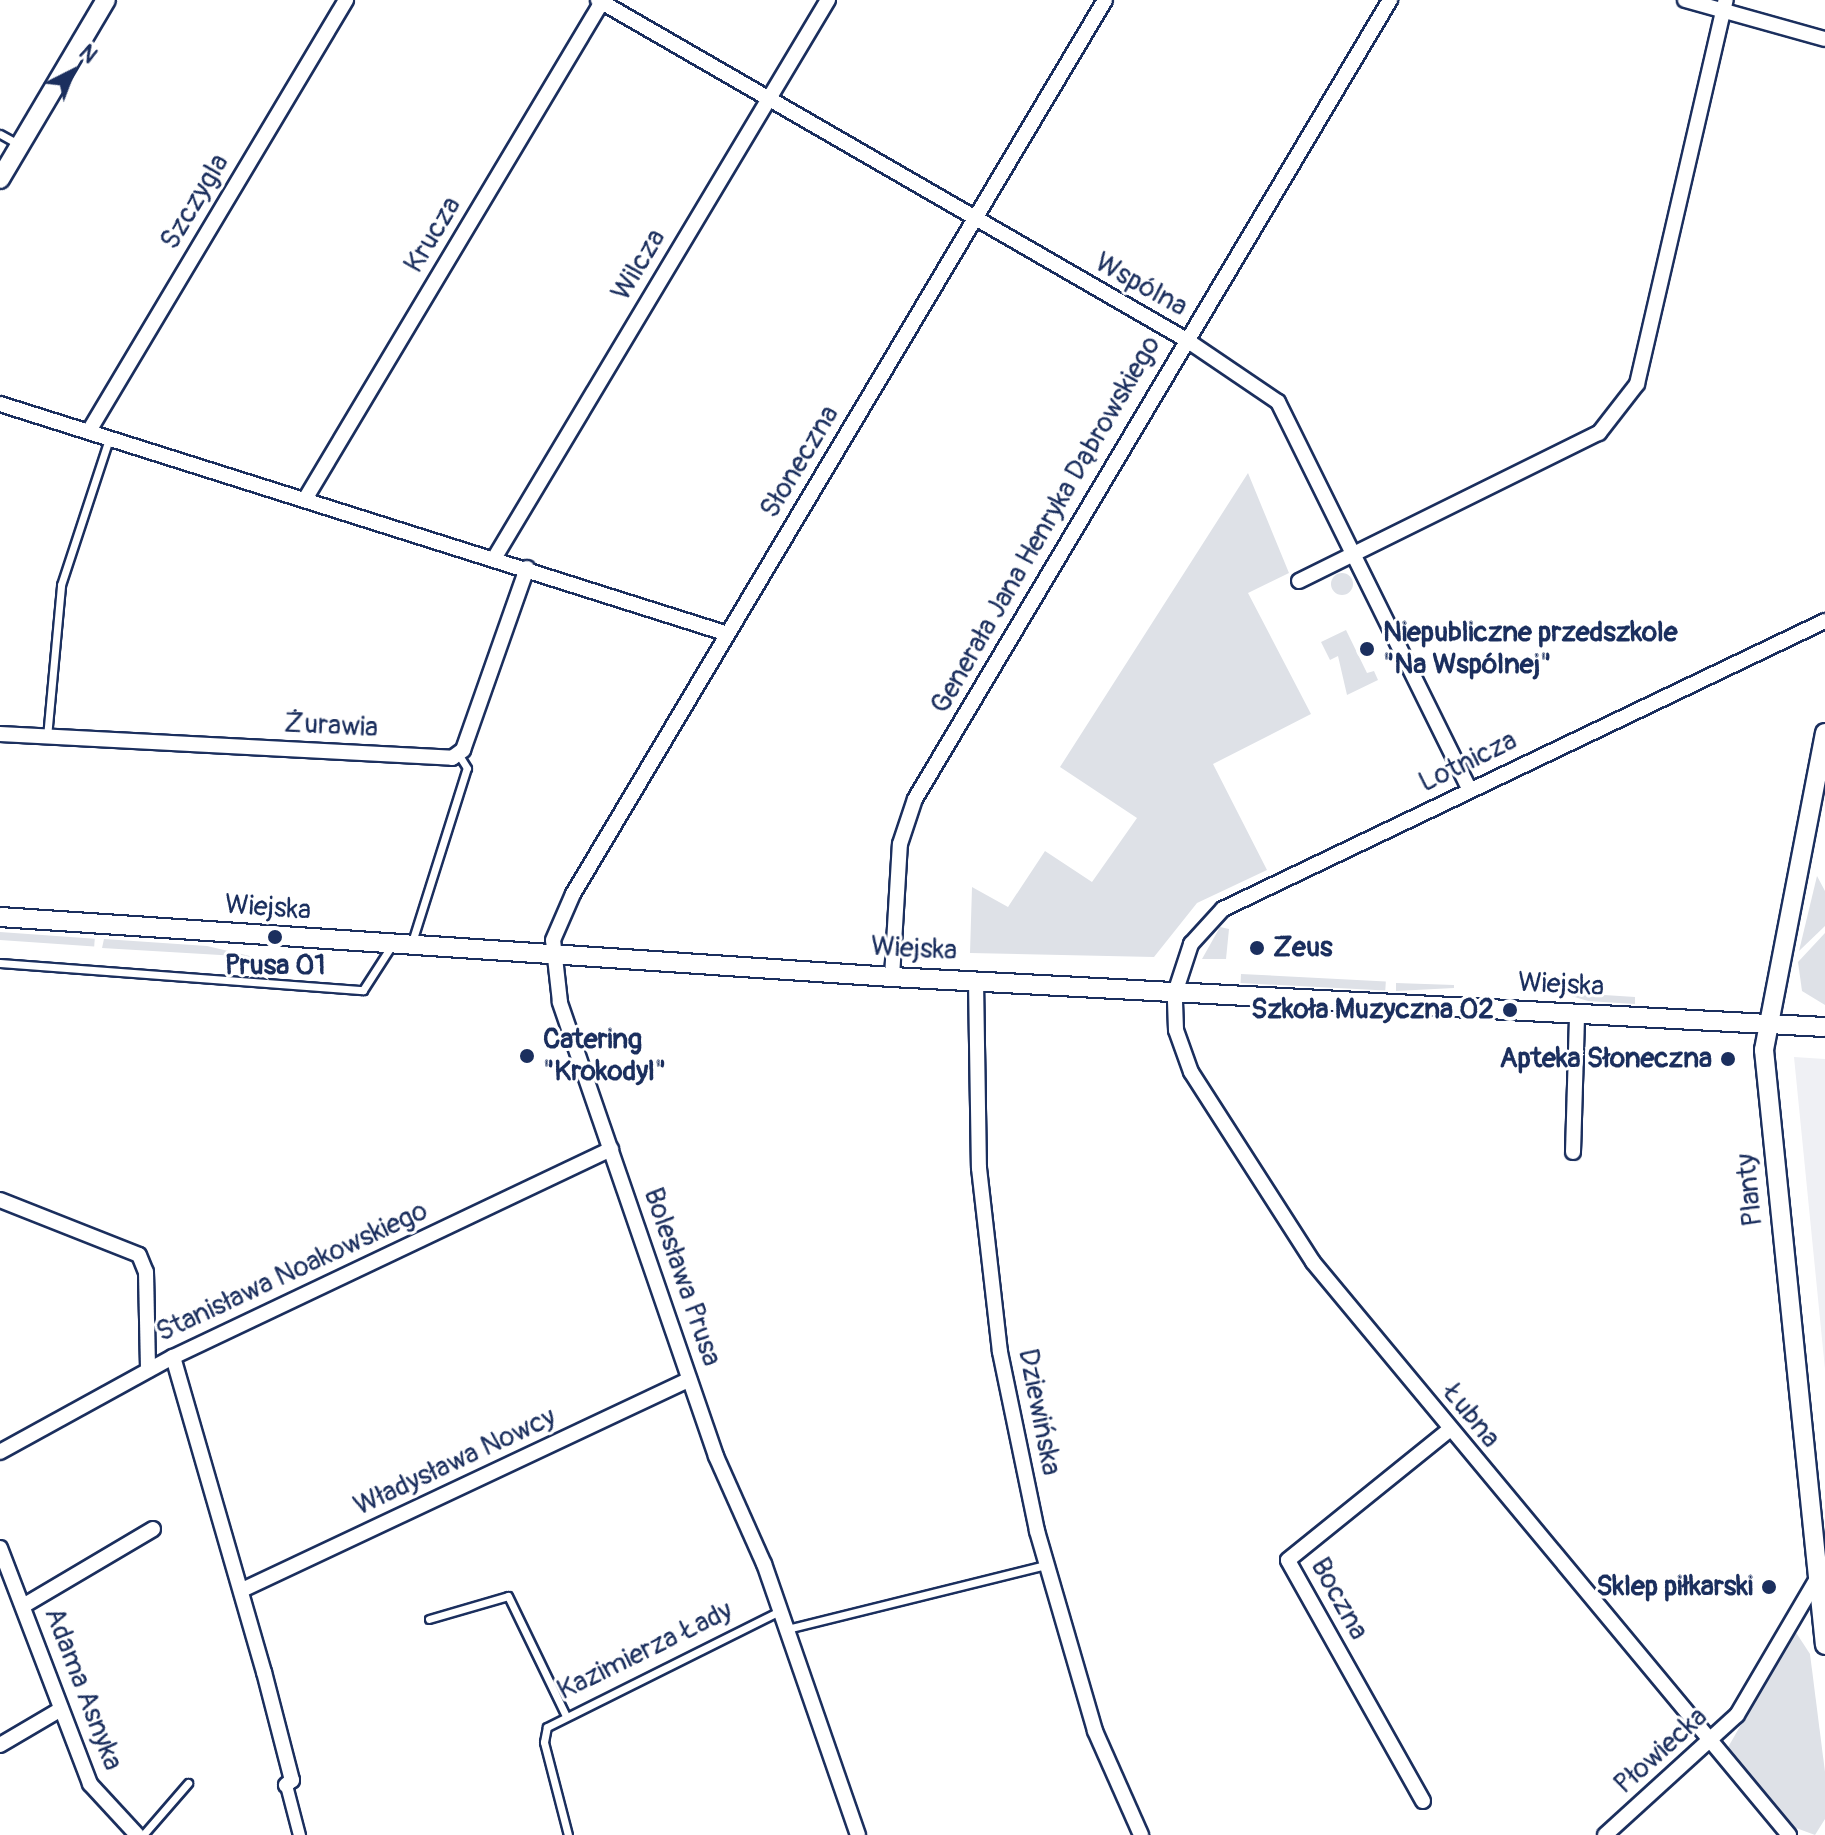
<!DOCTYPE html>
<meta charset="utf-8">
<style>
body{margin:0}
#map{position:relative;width:1825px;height:1835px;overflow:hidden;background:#fff;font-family:Pangolin,sans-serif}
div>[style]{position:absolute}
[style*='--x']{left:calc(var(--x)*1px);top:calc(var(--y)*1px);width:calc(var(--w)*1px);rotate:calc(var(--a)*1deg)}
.built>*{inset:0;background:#eff0f4}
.green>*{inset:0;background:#dee1e7;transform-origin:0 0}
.round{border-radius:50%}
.roads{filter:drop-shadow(2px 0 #1b2f5e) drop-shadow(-2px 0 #1b2f5e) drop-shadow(0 2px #1b2f5e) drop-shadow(0 -2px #1b2f5e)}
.service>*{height:7px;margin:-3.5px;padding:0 3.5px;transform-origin:3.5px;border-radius:3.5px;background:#fff}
.pedestrian>*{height:11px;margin:-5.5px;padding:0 5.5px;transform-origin:5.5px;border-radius:5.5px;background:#fff}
.minor>*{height:14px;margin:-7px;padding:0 7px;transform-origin:7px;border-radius:7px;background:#fff}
.tertiary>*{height:18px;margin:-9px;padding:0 9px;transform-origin:9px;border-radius:9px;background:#fff}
.dots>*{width:22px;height:22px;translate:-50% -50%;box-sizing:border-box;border:4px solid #fff;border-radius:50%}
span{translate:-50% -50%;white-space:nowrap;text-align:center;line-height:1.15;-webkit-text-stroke:6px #fff;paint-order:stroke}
.street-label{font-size:28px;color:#1b2f5e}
.poi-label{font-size:28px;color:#1b2f5e;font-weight:700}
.left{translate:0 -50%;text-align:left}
.right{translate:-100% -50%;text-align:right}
.north{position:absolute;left:32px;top:32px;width:80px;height:80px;-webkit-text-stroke:6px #fff;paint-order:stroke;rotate:42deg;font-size:22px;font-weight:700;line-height:32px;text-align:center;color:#1b2f5e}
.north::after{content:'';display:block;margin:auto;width:28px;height:36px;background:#1b2f5e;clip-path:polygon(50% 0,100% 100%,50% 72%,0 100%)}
</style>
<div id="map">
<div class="built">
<i style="clip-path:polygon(1794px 1057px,1825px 1059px,1825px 1369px)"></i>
</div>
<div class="green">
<i style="clip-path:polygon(1248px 473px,1289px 573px,1248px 593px,1311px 714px,1213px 764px,1267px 870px,1197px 903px,1154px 957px,970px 953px,972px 887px,1008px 907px,1045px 851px,1092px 882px,1137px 818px,1060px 767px)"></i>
<i class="round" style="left:1331px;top:573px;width:22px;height:22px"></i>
<i style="clip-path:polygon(1346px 630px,1367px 673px,1374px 671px,1378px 680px,1347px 695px,1338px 656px,1330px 660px,1321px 642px)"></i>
<i style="clip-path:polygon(1817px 876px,1825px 891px,1825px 926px,1799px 951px)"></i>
<i style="clip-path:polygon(1220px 927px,1229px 929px,1226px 959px,1202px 959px)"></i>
<i style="left:0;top:932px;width:95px;height:8px;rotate:4deg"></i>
<i style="clip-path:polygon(1825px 933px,1825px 1005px,1802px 991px,1798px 962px)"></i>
<i style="clip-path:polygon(104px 939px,207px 946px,254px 957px,102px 948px)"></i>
<i style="left:1241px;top:974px;width:145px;height:9px;rotate:3deg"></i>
<i style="clip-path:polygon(1396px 983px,1454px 985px,1454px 988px,1396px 991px)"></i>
<i style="clip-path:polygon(1558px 992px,1635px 997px,1635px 1004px,1588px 1001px)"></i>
<i style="clip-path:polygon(1795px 1631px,1810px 1654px,1825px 1772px,1825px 1819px,1815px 1835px,1788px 1825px,1727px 1749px)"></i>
</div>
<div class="roads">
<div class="service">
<i style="--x:0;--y:134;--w:21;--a:29"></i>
<i style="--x:47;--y:737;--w:153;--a:-84.7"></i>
<i style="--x:61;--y:585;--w:154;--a:-71.8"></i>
<i style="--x:412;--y:942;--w:182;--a:-72.5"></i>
<i style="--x:467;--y:768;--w:15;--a:-122"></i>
<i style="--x:0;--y:963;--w:364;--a:4.3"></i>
<i style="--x:363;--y:990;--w:54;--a:-57.2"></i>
<i style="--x:429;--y:1619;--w:82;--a:-16.2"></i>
<i style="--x:508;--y:1596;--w:131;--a:64.2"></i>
<i style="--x:787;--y:1629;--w:267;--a:-13.9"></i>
<i style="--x:143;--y:1835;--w:69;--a:-49.1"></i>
<i style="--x:568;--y:1835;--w:96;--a:-104.5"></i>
<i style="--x:544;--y:1742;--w:15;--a:-79"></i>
<i style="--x:547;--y:1727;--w:260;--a:-26.5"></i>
</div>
<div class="pedestrian">
<i style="--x:286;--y:1785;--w:52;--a:75.4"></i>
</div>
<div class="minor">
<i style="--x:598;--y:0;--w:678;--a:30.01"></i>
<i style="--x:1185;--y:339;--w:112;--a:34.1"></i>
<i style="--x:1278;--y:402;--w:433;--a:63.7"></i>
<i style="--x:1685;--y:0;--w:145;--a:15.6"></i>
<i style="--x:0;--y:404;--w:763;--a:17.53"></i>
<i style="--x:89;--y:431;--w:502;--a:-59.19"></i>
<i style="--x:307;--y:496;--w:578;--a:-59.17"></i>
<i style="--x:495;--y:557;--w:649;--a:-59.13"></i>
<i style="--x:1299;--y:581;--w:335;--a:-26.3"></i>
<i style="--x:1599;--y:433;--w:62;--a:-52.2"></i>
<i style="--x:1637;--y:384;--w:394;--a:-77"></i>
<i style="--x:0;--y:734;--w:453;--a:3"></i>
<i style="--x:452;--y:758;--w:14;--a:-36"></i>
<i style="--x:463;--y:750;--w:193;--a:-70.6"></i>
<i style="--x:892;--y:977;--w:133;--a:-86.6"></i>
<i style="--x:900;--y:844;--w:47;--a:-71.6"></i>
<i style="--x:915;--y:799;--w:930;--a:-59.27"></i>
<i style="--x:976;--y:981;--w:187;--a:89.1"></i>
<i style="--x:979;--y:1168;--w:185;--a:83.5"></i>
<i style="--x:1000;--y:1352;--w:183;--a:78.3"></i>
<i style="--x:1037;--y:1531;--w:208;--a:73.8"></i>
<i style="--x:1095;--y:1731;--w:114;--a:66.1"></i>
<i style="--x:1573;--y:1152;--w:138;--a:-88.3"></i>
<i style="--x:0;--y:1200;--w:149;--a:21.6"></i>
<i style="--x:139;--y:1255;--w:18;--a:68"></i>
<i style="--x:146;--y:1272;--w:98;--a:88.8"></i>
<i style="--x:173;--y:1357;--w:328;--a:73.9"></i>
<i style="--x:264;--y:1672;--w:112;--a:75.5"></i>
<i style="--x:292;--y:1780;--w:8;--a:140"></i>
<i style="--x:0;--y:1452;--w:197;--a:-28.8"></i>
<i style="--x:173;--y:1357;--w:485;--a:-25.4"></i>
<i style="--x:0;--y:1548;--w:253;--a:69.1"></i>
<i style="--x:90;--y:1784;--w:69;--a:47.3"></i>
<i style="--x:242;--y:1590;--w:494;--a:-25.2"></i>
<i style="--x:23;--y:1606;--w:151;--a:-30.6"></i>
<i style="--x:0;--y:1745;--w:71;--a:-30.5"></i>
<i style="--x:1423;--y:1801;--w:276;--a:-119.3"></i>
<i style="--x:1288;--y:1560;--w:207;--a:-38.9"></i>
<i style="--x:858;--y:1835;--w:287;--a:-109.1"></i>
<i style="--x:764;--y:1564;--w:118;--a:-114"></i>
<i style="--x:716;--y:1456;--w:480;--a:-109"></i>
<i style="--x:560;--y:1002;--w:62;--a:-96.4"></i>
<i style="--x:553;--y:940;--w:50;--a:-66.5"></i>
<i style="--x:573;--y:894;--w:1040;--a:-59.24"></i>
<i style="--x:1605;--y:1835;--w:178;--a:-42.3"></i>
<i style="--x:1737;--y:1715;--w:160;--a:-59.6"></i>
<i style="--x:1789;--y:1835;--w:745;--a:-129.72"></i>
<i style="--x:1313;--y:1262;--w:226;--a:-122.7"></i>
<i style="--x:1191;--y:1072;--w:45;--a:-109.7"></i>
<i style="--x:1176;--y:1030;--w:37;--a:-92"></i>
<i style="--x:1175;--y:993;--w:52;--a:-71.9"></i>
<i style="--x:1191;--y:944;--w:47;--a:-47.6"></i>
<i style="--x:1223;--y:909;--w:667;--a:-25.57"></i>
</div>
<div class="tertiary">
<i style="--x:0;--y:179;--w:208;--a:-59.4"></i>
<i style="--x:1825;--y:733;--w:323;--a:100.9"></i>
<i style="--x:1764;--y:1050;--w:598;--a:84.15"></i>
<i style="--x:0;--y:917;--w:894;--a:3.85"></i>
<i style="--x:892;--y:977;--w:934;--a:3.07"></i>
</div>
</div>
<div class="dots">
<i style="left:1367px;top:649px;background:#1b2f5e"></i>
<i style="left:275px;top:937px;background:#1b2f5e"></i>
<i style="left:1257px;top:948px;background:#1b2f5e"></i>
<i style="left:1510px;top:1010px;background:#1b2f5e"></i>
<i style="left:527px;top:1056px;background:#1b2f5e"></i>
<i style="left:1728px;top:1059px;background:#1b2f5e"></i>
<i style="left:1769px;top:1587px;background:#1b2f5e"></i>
</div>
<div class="street-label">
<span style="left:195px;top:202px;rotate:-59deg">Szczygla</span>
<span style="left:433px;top:235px;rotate:-59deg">Krucza</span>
<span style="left:639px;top:265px;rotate:-59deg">Wilcza</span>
<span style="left:1141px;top:285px;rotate:29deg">Wspólna</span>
<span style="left:800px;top:462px;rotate:-59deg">Słoneczna</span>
<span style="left:1046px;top:525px;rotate:-60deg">Generała Jana Henryka Dąbrowskiego</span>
<span style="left:331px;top:726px;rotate:3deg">Żurawia</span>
<span style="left:1468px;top:762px;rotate:-26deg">Lotnicza</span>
<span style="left:268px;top:908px;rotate:4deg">Wiejska</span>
<span style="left:914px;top:949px;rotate:3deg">Wiejska</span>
<span style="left:1561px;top:985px;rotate:3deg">Wiejska</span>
<span style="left:1750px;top:1190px;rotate:-96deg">Planty</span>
<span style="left:292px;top:1272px;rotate:-25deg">Stanisława Noakowskiego</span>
<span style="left:682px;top:1277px;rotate:71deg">Bolesława Prusa</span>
<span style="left:1039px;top:1412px;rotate:79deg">Dziewińska</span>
<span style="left:1471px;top:1416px;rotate:51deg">Łubna</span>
<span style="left:455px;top:1462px;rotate:-25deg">Władysława Nowcy</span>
<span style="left:1339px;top:1599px;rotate:61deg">Boczna</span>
<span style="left:645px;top:1651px;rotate:-26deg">Kazimierza Łady</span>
<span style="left:83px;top:1689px;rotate:69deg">Adama Asnyka</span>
<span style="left:1661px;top:1751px;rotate:-42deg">Płowiecka</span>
</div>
<div class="poi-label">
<span class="left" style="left:1383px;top:649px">Niepubliczne przedszkole<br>"Na Wspólnej"</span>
<span class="left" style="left:1273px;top:948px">Zeus</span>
<span style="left:275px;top:966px">Prusa 01</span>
<span class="right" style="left:1494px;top:1010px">Szkoła Muzyczna 02</span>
<span class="left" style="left:543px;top:1056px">Catering<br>"Krokodyl"</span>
<span class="right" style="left:1712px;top:1059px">Apteka Słoneczna</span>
<span class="right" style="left:1753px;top:1587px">Sklep piłkarski</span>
</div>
<div class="north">N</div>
</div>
